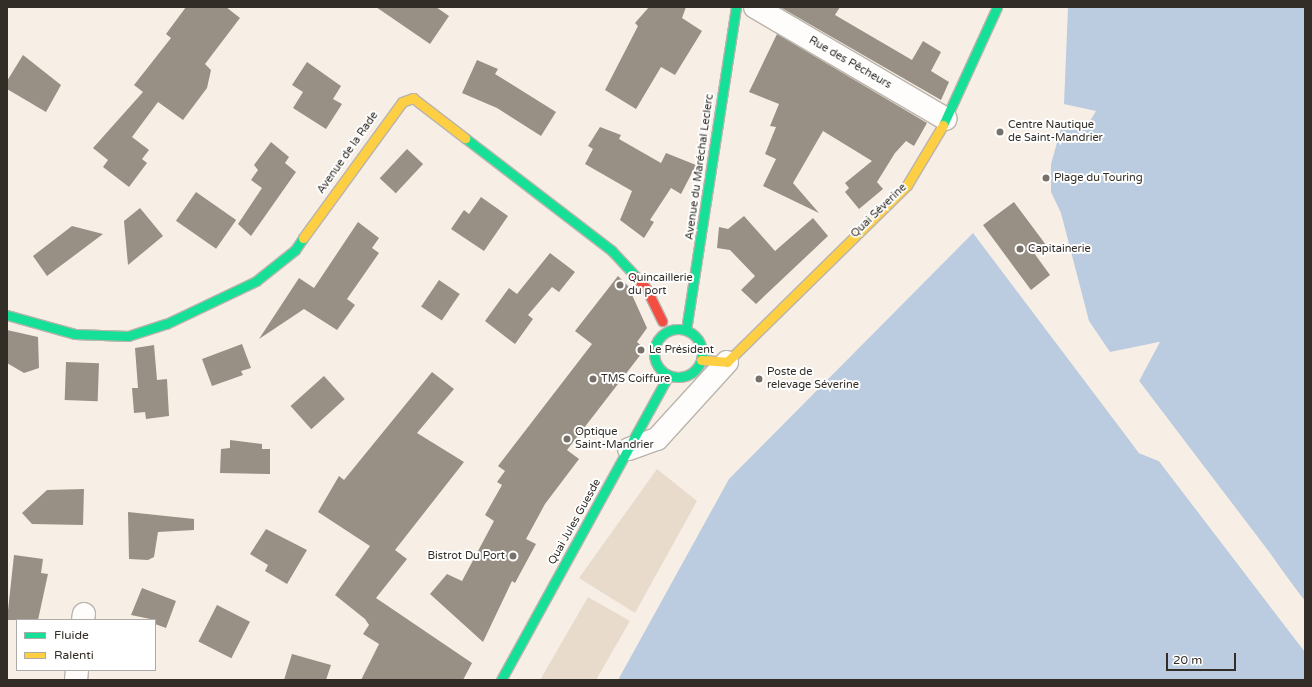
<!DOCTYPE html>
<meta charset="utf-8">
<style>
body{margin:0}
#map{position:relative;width:1312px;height:687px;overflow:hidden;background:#f7efe5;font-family:"Varela Round",sans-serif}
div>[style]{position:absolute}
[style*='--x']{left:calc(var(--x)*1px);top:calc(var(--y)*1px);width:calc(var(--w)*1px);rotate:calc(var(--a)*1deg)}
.green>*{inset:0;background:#e8dbcb}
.water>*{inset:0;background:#bbcce1}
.pier>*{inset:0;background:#f7efe5}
.building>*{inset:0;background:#988f85;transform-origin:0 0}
.roads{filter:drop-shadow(1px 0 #bab4ad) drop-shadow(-1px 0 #bab4ad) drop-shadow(0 1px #bab4ad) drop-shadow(0 -1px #bab4ad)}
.street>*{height:22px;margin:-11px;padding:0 11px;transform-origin:11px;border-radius:11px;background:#fefdfb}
.fast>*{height:9px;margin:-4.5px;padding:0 4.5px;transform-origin:4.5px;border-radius:4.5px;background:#16e098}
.fast>.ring{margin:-4.5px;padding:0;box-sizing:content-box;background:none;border:9px solid #16e098;border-radius:50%}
.slow>*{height:9px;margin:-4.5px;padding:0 4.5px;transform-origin:4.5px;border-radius:4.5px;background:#ffcf43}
.jam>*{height:9px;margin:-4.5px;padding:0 4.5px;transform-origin:4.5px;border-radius:4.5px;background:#f24e42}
.dots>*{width:11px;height:11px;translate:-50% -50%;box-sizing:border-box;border:2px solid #fff;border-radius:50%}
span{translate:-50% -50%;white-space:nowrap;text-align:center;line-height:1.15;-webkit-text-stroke:4px #fff;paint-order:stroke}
.street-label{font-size:11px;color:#322d26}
.poi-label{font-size:11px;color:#322d26}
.left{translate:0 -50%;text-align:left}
.right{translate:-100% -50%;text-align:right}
.frame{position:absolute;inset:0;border:8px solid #322d26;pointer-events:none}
.legend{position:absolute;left:16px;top:619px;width:140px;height:52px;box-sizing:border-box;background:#fff;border:1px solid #adaba8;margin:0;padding:5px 7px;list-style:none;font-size:12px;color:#322d26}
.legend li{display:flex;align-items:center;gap:8px;height:20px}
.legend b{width:20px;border:1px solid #adaba8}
.scale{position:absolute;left:1166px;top:653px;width:70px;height:18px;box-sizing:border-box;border:2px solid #322d26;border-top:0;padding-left:5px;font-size:12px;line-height:14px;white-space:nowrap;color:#322d26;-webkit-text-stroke:3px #fff;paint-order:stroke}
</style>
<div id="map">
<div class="green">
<i style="clip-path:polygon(657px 469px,697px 501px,635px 613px,579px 578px)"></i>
<i style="clip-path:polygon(588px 597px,630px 621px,596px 680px,540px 680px)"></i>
</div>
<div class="water">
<i style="clip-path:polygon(1068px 7px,1305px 7px,1305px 601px,1139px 381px,1159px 342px,1110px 352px,1089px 321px,1061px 213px,1051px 192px,1051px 164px,1061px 128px,1087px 126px,1096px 111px,1064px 104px)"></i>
<i style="clip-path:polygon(973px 233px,1139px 453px,1159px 461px,1305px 652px,1305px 680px,618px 680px,729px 479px)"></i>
</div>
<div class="pier">
<i style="clip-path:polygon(1160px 342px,1139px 381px,1270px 553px,1305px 603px,1138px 382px,1156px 345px,1108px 354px)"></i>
<i style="clip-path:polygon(1082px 374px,1141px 452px,1161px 460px,1305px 652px,1159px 461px,1139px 453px)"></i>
</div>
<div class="building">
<i style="clip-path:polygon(186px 7px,226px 7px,240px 18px,205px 64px,211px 70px,207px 88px,183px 120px,158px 102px,132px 137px,149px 150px,142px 159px,147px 163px,129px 187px,103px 167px,108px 160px,93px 148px,143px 92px,134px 85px,171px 38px,166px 34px)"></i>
<i style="clip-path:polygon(376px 7px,436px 7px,449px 16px,430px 44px)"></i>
<i style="clip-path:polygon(649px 7px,686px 7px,682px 18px,702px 31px,675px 75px,661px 67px,636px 109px,605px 90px,638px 26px,635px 23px)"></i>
<i style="clip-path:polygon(780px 7px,840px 7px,835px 15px,912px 60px,923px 41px,941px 52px,931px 71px,949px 82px,941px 100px)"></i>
<i style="clip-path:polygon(777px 34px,927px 123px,914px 146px,906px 141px,895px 153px,877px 182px,883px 189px,859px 209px,845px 192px,849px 188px,845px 183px,872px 161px,823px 131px,793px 183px,819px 213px,763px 186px,776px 159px,765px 154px,776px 127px,770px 126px,779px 104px,749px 92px)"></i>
<i style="clip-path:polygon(23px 55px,61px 85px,46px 112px,7px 89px,7px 81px)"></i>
<i style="clip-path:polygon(477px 60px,498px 69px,495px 74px,556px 112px,541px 136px,497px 108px,462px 93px)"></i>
<i style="clip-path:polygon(307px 62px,341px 86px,333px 99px,342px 104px,326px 129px,293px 108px,303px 92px,292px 85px)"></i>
<i style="clip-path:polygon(600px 127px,621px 135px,619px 139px,661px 163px,666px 153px,696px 165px,681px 194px,671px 188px,650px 220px,654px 222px,644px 238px,620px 220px,632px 191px,585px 164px,593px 149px,588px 146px)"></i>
<i style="clip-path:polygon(271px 142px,289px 157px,285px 163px,296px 172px,251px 236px,238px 224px,262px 188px,251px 180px,258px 170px,254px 165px)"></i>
<i style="left:407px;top:149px;width:22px;height:40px;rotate:43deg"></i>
<i style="left:196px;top:192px;width:49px;height:35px;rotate:35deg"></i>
<i style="clip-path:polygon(481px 197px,508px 216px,484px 251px,451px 229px,464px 210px,469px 214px)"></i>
<i style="clip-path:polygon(1014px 202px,1046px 245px,1034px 253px,1050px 275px,1031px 290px,983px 225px)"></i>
<i style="clip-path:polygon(140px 208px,163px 236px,128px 265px,124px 221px)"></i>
<i style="clip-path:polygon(744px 216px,775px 251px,813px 218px,828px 236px,756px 304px,741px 290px,755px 276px,730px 250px,717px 248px,719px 227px,728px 229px)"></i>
<i style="clip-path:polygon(358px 222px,379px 238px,372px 248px,379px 253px,347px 299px,355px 305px,337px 330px,304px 309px,259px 339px,299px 278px,314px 288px)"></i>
<i style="clip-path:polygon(72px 226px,103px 234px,47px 276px,33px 256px)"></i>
<i style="clip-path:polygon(550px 253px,575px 272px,559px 292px,552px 287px,528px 315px,533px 319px,515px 344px,485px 321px,509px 288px,517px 294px)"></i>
<i style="clip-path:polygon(618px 276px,628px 286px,647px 328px,637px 342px,645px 349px,567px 450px,579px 459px,545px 504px,526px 539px,536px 544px,515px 583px,512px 581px,483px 642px,430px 594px,447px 574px,462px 581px,494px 521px,485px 515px,502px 485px,497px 482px,505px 471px,498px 466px,592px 344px,575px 331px)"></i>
<i style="left:439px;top:280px;width:25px;height:32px;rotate:34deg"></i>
<i style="clip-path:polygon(7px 330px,38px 337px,39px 368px,24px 373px,7px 363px)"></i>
<i style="clip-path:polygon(242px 344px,251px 368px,241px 371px,243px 375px,212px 386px,202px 359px)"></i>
<i style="clip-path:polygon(154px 345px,157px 380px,167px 379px,169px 416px,146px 419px,145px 412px,134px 413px,132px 388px,138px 388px,135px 348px)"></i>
<i style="left:66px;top:362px;width:33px;height:38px;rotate:2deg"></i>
<i style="clip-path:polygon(432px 372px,454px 389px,417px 433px,464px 462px,395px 550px,407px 559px,376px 598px,472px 663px,463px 680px,361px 680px,379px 644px,363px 634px,369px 625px,365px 619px,335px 595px,370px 546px,318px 512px,339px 476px,344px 480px)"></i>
<i style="left:324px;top:376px;width:31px;height:45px;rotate:48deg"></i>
<i style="clip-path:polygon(230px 440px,262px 444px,262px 449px,270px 449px,270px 474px,220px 473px,221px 449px,230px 448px)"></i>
<i style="clip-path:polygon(84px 489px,83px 525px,32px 524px,22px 513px,47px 490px)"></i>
<i style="clip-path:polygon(128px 512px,194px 519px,194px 530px,158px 532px,154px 557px,148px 560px,129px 559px)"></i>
<i style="clip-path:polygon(266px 529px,307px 550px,287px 584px,265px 571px,268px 565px,250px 554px)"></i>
<i style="clip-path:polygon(14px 555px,43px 559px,41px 573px,48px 574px,38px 620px,7px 620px)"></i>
<i style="clip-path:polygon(142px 588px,176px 601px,166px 628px,155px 624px,155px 620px,131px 615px)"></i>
<i style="left:217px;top:605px;width:37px;height:41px;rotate:27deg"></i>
<i style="clip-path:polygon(292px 654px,331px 665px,326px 680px,284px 680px)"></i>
</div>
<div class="roads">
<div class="street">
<i style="--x:755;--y:7;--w:221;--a:30.4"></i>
<i style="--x:629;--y:449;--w:30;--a:-20"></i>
<i style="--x:657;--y:439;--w:104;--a:-47.7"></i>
<i style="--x:83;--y:620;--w:6;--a:-81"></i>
<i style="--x:76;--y:680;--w:10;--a:-84"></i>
</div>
<div class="fast">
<i style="--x:943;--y:125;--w:130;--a:-65.4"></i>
<i style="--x:465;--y:138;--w:185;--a:37.5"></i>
<i style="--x:612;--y:251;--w:34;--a:47"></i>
<i style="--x:7;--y:315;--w:71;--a:15.6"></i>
<i style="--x:75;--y:334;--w:53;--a:2.2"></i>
<i style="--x:128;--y:336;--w:40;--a:-18"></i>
<i style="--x:166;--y:324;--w:100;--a:-25.5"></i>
<i style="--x:256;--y:281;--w:50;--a:-38.5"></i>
<i style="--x:295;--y:250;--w:14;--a:-56"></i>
<i class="ring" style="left:654px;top:329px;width:39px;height:39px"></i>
<i style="--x:686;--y:330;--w:327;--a:-81.2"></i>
<i style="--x:501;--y:680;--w:348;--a:-61.2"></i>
</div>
<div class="slow">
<i style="--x:303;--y:238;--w:168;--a:-53.9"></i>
<i style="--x:402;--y:102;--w:12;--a:-20"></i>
<i style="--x:413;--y:98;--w:66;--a:37.6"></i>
<i style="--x:701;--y:360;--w:26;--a:4"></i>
<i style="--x:727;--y:362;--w:252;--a:-44.5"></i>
<i style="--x:907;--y:185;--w:70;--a:-59"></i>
</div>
<div class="jam">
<i style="--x:635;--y:276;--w:16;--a:47"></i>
<i style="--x:646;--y:288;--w:37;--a:64"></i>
</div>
</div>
<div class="dots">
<i style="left:1000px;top:132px;background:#777169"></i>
<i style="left:1046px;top:178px;background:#777169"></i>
<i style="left:1020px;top:249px;background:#777169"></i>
<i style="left:620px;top:285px;background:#777169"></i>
<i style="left:641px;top:350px;background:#777169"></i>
<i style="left:593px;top:379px;background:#777169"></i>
<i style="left:759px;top:379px;background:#777169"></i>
<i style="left:567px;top:439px;background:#777169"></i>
<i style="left:513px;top:556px;background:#777169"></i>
</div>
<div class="street-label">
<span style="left:850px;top:63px;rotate:30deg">Rue des Pêcheurs</span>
<span style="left:348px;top:153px;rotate:-55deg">Avenue de la Rade</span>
<span style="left:700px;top:167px;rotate:-82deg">Avenue du Maréchal Leclerc</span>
<span style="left:879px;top:211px;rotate:-44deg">Quai Séverine</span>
<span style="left:575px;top:522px;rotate:-61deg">Quai Jules Guesde</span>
</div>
<div class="poi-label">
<span class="left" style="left:1008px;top:132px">Centre Nautique<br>de Saint-Mandrier</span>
<span class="left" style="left:1054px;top:178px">Plage du Touring</span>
<span class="left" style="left:1028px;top:249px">Capitainerie</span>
<span class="left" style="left:628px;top:285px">Quincaillerie<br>du port</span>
<span class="left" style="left:649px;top:350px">Le Président</span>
<span class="left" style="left:767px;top:379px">Poste de<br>relevage Séverine</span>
<span class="left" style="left:601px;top:379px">TMS Coiffure</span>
<span class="left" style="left:575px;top:439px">Optique<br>Saint-Mandrier</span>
<span class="right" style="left:505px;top:556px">Bistrot Du Port</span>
</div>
<div class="frame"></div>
<ul class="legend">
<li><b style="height:5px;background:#16e098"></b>Fluide</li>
<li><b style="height:5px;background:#ffcf43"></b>Ralenti</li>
</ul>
<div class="scale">20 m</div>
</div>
